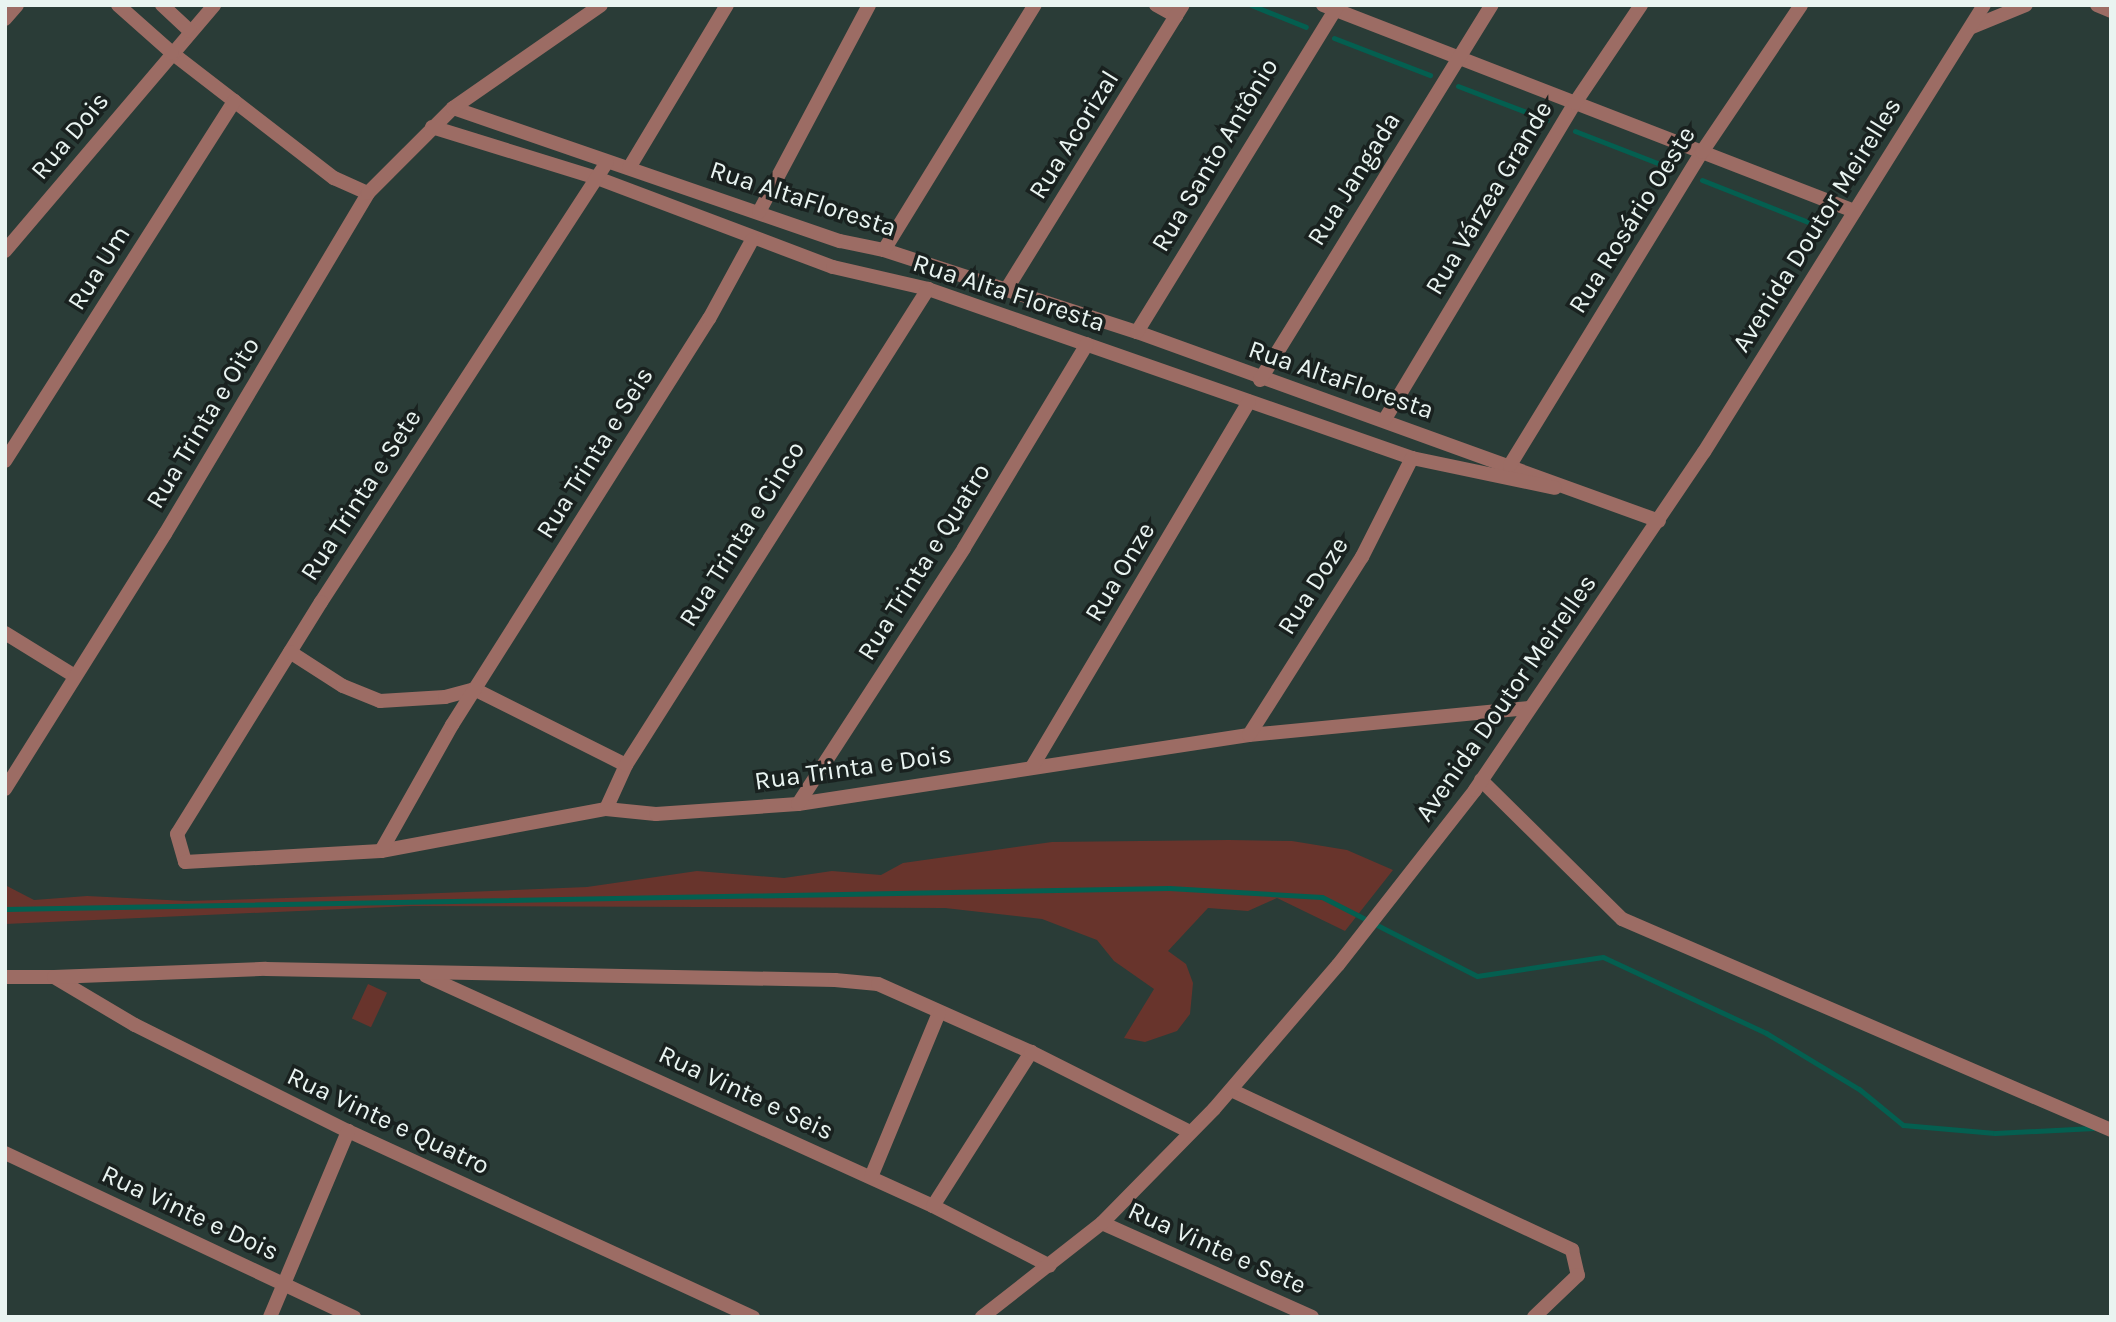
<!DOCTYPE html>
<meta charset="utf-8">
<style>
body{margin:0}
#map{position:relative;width:2116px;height:1322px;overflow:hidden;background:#2a3c37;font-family:Karla,sans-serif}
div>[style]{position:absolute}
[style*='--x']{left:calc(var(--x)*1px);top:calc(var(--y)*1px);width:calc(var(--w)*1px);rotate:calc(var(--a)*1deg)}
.green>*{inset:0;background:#68342c;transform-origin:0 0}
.stream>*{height:5px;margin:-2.5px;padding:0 2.5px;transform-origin:2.5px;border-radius:2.5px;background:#045f50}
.minor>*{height:14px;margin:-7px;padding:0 7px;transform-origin:7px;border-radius:7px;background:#9c6c64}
.tertiary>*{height:14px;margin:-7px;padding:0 7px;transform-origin:7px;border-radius:7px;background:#9c6c64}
span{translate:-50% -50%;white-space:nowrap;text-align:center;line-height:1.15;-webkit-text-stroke:7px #19211f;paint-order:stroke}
.street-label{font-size:26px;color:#e9f4f1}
.frame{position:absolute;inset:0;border:7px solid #e9f4f1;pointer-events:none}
</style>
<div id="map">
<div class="green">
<i style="clip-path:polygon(1229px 840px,1292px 841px,1347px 850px,1393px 870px,1345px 931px,1277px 898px,1248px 911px,1208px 908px,1168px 951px,1186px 964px,1193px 983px,1190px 1014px,1177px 1031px,1145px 1042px,1124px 1038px,1154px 989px,1114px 961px,1097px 940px,1042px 919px,945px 908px,411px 906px,5px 924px,5px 885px,34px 900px,87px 896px,187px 901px,416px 894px,587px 887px,697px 871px,784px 878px,832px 871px,881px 875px,903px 863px,1052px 842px)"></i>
<i style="left:368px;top:984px;width:21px;height:38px;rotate:25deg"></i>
</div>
<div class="stream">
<i style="--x:1251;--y:5;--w:59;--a:21.8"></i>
<i style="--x:1334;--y:38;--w:103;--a:21.1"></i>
<i style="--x:1458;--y:86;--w:95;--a:20.9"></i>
<i style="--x:1575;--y:131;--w:105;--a:21.2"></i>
<i style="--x:1702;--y:180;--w:130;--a:21.6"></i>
<i style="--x:5;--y:909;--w:1164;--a:-1.03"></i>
<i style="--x:1169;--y:888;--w:153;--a:3.4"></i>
<i style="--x:1322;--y:897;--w:174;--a:27"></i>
<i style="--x:1477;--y:976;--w:127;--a:-8.6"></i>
<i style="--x:1603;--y:957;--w:180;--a:25"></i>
<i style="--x:1766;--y:1033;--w:109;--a:31.1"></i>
<i style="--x:1859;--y:1089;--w:57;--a:39.3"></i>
<i style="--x:1903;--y:1125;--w:92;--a:5"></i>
<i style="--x:1995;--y:1133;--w:99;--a:-2.9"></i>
</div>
<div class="minor">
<i style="--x:1156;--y:5;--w:23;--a:29"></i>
<i style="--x:1323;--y:5;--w:570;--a:21.2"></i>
<i style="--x:172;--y:53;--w:205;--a:37.7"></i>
<i style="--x:334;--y:178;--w:37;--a:24"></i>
<i style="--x:453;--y:108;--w:409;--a:19"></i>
<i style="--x:840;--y:241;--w:45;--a:11.6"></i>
<i style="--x:884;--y:250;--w:266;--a:18"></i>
<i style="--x:1137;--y:332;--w:555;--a:19.9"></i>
<i style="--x:432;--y:127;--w:173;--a:17.2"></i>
<i style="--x:597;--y:178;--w:252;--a:20.7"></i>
<i style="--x:833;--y:267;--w:98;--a:13"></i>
<i style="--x:928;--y:289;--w:513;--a:19.25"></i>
<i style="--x:1412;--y:458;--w:146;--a:11.8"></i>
<i style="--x:607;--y:162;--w:525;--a:123.02"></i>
<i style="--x:321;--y:602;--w:273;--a:121.8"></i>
<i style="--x:177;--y:834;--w:29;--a:74"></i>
<i style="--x:185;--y:862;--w:196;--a:-3.2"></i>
<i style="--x:381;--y:851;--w:229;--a:-10.6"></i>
<i style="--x:606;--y:809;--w:50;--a:5.7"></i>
<i style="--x:656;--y:814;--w:142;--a:-4"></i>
<i style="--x:798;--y:804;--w:456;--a:-8.7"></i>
<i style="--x:1249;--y:735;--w:281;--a:-5.5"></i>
<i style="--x:629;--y:168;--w:190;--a:-59"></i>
<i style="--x:759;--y:212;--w:234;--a:-62"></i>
<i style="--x:884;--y:250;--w:288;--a:-58.4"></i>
<i style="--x:5;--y:251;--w:323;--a:-49.6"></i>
<i style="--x:1006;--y:290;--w:335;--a:-58.2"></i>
<i style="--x:1137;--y:332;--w:384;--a:-58.4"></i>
<i style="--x:1260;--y:380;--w:441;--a:-58.3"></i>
<i style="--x:1385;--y:419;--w:369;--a:-59"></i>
<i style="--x:1575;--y:103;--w:118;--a:-56"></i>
<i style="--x:5;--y:461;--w:427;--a:-57.5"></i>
<i style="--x:1510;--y:465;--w:367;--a:-58.5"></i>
<i style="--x:1702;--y:152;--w:177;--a:-56"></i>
<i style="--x:5;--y:633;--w:80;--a:31.7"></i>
<i style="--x:290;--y:652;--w:63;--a:32.7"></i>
<i style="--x:343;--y:686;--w:40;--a:22"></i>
<i style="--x:380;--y:701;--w:65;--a:-3.5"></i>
<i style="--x:445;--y:697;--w:30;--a:-15"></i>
<i style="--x:474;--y:689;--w:170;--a:26.6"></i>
<i style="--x:1249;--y:735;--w:211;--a:-57.6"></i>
<i style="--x:1362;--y:557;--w:111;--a:-63.2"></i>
<i style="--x:1032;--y:767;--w:425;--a:-59.3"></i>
<i style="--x:1481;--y:780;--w:198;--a:44.6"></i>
<i style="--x:1622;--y:919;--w:533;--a:23.34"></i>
<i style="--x:5;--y:789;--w:301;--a:-57.9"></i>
<i style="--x:165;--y:534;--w:397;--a:-59.2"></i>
<i style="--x:368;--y:193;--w:120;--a:-45"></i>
<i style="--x:453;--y:108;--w:180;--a:-34.8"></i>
<i style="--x:798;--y:804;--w:305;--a:-57"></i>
<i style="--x:964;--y:548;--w:238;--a:-58.9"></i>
<i style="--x:606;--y:809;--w:48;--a:-65.6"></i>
<i style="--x:626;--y:765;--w:564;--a:-57.61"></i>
<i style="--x:381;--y:851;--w:145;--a:-60.6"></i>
<i style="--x:452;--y:725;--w:481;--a:-57.7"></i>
<i style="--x:709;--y:319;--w:90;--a:-61.4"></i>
<i style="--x:426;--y:976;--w:557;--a:24.4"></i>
<i style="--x:933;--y:1206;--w:131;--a:27.1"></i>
<i style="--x:5;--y:977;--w:49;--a:0"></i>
<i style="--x:54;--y:977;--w:94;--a:30.7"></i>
<i style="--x:135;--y:1025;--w:238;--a:26.5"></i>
<i style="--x:348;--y:1131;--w:446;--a:24.7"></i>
<i style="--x:54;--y:977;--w:212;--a:-2.2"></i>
<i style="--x:266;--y:969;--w:569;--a:1.11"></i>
<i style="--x:835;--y:980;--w:43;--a:5.3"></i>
<i style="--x:878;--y:984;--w:167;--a:24"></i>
<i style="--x:1231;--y:1090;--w:377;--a:25.1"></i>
<i style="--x:1572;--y:1250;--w:26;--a:77"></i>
<i style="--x:1578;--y:1275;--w:61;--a:136.3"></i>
<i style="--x:5;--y:1153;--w:386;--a:25.2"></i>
<i style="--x:871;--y:1177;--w:178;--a:-67.5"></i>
<i style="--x:933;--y:1206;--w:183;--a:-57.5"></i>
<i style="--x:1031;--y:1052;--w:178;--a:26.7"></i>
<i style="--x:1102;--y:1223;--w:230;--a:24.1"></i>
<i style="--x:270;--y:1317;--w:202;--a:-67.2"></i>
</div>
<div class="tertiary">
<i style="--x:118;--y:5;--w:72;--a:41.6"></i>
<i style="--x:162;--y:5;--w:38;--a:43"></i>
<i style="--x:2097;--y:5;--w:15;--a:23"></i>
<i style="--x:5;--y:19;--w:18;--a:-49"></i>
<i style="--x:1972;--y:27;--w:58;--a:-22.2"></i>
<i style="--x:982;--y:1317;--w:152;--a:-38.1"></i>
<i style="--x:1102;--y:1223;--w:160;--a:-45.5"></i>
<i style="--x:1214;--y:1109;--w:190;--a:-49.3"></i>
<i style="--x:1338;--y:965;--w:222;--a:-51.9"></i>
<i style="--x:1475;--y:790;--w:408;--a:-55.9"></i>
<i style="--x:1704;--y:452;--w:527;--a:-57.94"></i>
</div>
<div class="street-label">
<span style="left:1074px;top:135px;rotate:-58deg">Rua Acorizal</span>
<span style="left:70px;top:136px;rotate:-50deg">Rua Dois</span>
<span style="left:1215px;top:155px;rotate:-59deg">Rua Santo Antônio</span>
<span style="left:1354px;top:179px;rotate:-58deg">Rua Jangada</span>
<span style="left:1489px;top:198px;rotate:-59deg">Rua Várzea Grande</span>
<span style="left:803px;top:199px;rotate:18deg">Rua AltaFloresta</span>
<span style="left:1632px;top:220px;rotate:-58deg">Rua Rosário Oeste</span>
<span style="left:1817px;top:225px;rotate:-58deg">Avenida Doutor Meirelles</span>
<span style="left:99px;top:268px;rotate:-58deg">Rua Um</span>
<span style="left:1009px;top:293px;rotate:18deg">Rua Alta Floresta</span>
<span style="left:1341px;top:380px;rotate:19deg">Rua AltaFloresta</span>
<span style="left:203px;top:423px;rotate:-59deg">Rua Trinta e Oito</span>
<span style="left:595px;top:453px;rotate:-58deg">Rua Trinta e Seis</span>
<span style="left:361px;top:495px;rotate:-57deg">Rua Trinta e Sete</span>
<span style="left:742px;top:534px;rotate:-58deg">Rua Trinta e Cinco</span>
<span style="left:924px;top:562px;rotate:-58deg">Rua Trinta e Quatro</span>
<span style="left:1120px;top:572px;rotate:-59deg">Rua Onze</span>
<span style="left:1313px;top:586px;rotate:-58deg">Rua Doze</span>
<span style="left:1506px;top:698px;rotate:-55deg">Avenida Doutor Meirelles</span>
<span style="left:853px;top:768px;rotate:-8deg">Rua Trinta e Dois</span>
<span style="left:746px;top:1093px;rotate:25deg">Rua Vinte e Seis</span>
<span style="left:388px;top:1121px;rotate:25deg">Rua Vinte e Quatro</span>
<span style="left:190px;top:1213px;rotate:25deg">Rua Vinte e Dois</span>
<span style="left:1217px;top:1248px;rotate:24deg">Rua Vinte e Sete</span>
</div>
<div class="frame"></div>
</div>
